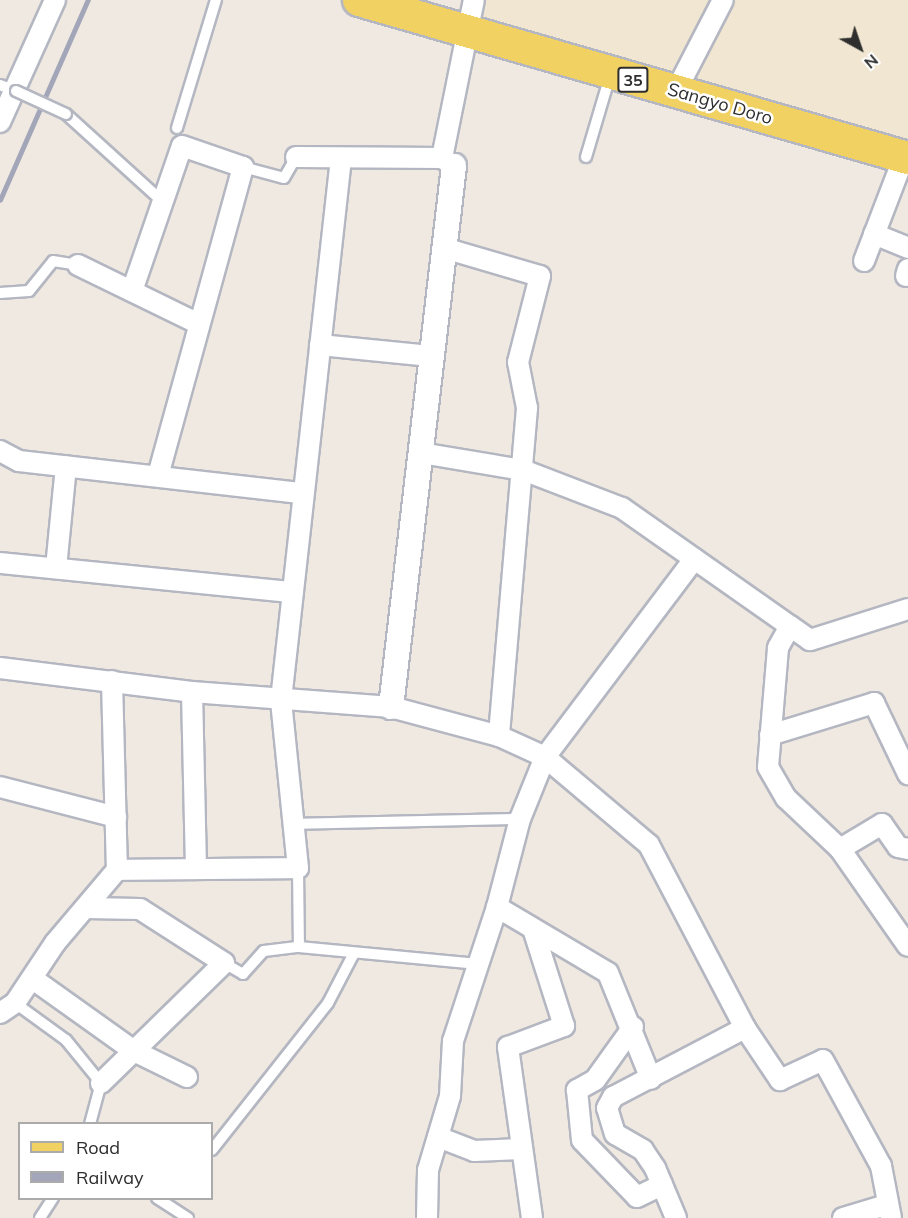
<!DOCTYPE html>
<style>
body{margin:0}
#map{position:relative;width:908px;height:1218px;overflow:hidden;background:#efe9e1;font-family:Mulish,sans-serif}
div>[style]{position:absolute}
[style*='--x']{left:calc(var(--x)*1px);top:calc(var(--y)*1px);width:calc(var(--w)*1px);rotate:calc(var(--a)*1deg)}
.education>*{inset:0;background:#f0e6d1}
.roads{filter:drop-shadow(2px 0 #b4b7c1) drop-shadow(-2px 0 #b4b7c1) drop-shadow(0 2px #b4b7c1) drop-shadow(0 -2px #b4b7c1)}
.service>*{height:10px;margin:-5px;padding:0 5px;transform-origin:5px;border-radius:5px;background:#fff}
.minor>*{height:20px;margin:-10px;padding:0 10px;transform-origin:10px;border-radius:10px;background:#fff}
.tertiary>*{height:24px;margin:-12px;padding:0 12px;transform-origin:12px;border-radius:12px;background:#fff}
.primary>*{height:32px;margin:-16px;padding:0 16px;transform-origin:16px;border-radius:16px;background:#f2d163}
.rail>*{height:4.5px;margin:-2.25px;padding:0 2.25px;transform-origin:2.25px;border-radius:2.25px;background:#a3a6b8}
.bridges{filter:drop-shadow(2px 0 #b4b7c1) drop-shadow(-2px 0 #b4b7c1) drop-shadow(0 2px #b4b7c1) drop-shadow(0 -2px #b4b7c1)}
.service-bridge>*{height:10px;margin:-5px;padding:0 5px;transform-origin:5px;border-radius:5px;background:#fff}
span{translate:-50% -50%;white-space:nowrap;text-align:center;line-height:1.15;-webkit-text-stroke:5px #fff;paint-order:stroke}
.shield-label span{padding:2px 4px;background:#fff;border:2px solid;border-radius:4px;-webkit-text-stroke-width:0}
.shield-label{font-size:16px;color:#2e2e2e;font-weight:700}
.street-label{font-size:18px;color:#2e2e2e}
.legend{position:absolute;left:18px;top:1122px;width:195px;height:78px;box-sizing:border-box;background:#fff;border:2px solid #ababab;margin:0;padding:8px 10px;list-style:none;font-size:18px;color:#2e2e2e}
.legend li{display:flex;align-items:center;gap:12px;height:30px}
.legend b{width:30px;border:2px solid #ababab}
.north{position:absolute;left:830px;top:18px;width:60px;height:60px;-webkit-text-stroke:4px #fff;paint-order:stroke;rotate:140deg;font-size:16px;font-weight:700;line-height:24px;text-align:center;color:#2e2e2e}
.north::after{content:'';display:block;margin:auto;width:21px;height:27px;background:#2e2e2e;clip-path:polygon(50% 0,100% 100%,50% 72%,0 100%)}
</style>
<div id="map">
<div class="education">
<i style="clip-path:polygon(476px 0,908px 0,908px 141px,474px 15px)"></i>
</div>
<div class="roads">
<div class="service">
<i style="--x:0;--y:85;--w:17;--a:21"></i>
<i style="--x:66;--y:114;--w:131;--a:42.2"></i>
<i style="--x:177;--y:128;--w:134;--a:-73.1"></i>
<i style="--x:586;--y:157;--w:84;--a:-73.5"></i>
<i style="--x:243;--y:167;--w:42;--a:15"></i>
<i style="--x:284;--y:178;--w:24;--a:-60"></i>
<i style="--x:0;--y:293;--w:29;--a:-4"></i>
<i style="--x:29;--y:291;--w:38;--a:-51"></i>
<i style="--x:53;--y:261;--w:25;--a:9"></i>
<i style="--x:294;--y:824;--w:226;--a:-1.3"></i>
<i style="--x:298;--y:868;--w:79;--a:89.3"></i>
<i style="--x:224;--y:963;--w:22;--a:30"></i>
<i style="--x:243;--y:974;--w:31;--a:-48"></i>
<i style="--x:264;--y:951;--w:35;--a:-7"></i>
<i style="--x:299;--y:947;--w:180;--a:5.4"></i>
<i style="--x:15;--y:1003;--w:63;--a:36"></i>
<i style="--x:66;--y:1040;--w:55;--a:50.9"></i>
<i style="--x:101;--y:1083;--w:42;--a:105"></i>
<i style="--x:212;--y:1150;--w:187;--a:-51.7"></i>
<i style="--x:328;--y:1003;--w:56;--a:-62.5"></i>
<i style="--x:157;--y:1198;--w:37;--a:33"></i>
<i style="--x:40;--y:1218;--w:24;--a:-57"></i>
</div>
<div class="minor">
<i style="--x:676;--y:91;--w:102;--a:-62.7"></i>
<i style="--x:0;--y:122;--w:134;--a:-65.7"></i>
<i style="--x:296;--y:157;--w:146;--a:0.4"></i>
<i style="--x:454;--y:166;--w:14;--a:-146"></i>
<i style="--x:442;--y:158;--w:161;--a:-78.6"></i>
<i style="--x:874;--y:234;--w:37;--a:22"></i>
<i style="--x:444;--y:248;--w:100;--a:16.3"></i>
<i style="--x:540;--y:276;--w:89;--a:104.3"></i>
<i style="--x:518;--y:362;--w:47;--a:78.9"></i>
<i style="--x:527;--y:408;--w:329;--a:94.9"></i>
<i style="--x:864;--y:261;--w:111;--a:-69"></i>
<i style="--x:78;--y:265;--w:132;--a:26"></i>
<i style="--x:906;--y:276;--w:7;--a:-74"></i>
<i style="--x:132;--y:291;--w:153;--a:-71"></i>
<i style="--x:182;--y:146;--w:65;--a:19"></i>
<i style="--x:243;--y:167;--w:320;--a:105.4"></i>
<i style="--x:320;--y:345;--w:111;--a:5.7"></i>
<i style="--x:0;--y:451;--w:21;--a:28"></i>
<i style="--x:19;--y:461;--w:285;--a:6.5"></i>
<i style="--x:421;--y:453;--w:103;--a:9.5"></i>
<i style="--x:523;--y:470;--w:106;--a:21"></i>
<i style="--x:622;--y:508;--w:205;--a:35.1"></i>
<i style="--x:0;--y:563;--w:294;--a:5.7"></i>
<i style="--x:56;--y:568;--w:102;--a:-84.4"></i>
<i style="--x:908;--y:609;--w:103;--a:162.4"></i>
<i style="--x:810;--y:640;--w:24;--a:-145"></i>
<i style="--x:790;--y:626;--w:25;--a:119"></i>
<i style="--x:778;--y:648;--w:119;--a:94.8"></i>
<i style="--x:768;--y:767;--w:36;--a:60"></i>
<i style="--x:786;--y:798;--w:74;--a:43.4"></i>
<i style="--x:840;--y:849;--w:118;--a:55"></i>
<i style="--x:0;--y:668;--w:193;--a:7.1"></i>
<i style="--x:192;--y:692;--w:200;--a:4.3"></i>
<i style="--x:391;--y:707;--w:112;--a:15"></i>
<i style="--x:499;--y:736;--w:51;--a:24.5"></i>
<i style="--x:545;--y:757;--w:136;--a:40.2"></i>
<i style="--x:649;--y:845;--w:207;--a:62.3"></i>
<i style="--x:745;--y:1028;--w:63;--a:56.1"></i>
<i style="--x:780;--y:1080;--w:47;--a:-24.9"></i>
<i style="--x:823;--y:1060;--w:121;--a:61.3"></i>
<i style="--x:881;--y:1166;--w:53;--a:79.1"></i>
<i style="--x:112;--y:681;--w:189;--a:88.5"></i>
<i style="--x:192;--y:692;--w:177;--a:88.7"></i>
<i style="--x:770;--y:735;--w:109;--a:-17.1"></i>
<i style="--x:874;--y:703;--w:79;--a:64.4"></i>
<i style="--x:0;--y:787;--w:120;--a:14.5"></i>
<i style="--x:840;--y:849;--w:49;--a:-30.8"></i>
<i style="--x:882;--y:824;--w:28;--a:55"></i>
<i style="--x:898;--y:847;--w:10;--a:11"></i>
<i style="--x:497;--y:907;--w:129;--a:30.7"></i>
<i style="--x:608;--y:973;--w:114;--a:67.9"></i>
<i style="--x:86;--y:908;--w:54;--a:1.1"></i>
<i style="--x:140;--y:909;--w:100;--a:32.7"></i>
<i style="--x:224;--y:963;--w:172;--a:135.7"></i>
<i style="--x:33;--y:979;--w:124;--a:35.5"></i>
<i style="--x:134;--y:1051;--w:59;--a:26.1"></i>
<i style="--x:0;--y:1013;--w:18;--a:-34"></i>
<i style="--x:15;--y:1003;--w:72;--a:-56.3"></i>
<i style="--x:55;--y:943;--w:96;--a:-49.7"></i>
<i style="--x:117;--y:870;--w:181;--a:-0.6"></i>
<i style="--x:298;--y:868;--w:169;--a:-95.8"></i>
<i style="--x:281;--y:700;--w:545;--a:-83.68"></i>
<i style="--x:633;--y:1027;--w:65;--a:125.6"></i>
<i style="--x:595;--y:1080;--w:21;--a:151"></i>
<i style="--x:577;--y:1090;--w:50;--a:84.3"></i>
<i style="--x:582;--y:1140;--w:79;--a:46"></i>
<i style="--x:637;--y:1197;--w:28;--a:-26"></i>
<i style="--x:438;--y:1137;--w:39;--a:21"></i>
<i style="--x:474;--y:1151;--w:47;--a:-2.4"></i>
<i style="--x:427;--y:1218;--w:48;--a:-88.8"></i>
<i style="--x:428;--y:1170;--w:77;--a:-73.4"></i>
<i style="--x:450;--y:1096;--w:55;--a:-86.9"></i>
<i style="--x:453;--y:1041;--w:141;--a:-71.8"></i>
<i style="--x:497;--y:907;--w:91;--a:-75.4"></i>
<i style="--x:520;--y:819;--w:67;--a:-68"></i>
<i style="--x:545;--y:757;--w:248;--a:-53"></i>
<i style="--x:532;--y:1218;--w:173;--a:-98"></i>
<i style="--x:508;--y:1047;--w:60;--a:-20.6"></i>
<i style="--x:564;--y:1026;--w:102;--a:-107.7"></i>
<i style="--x:676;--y:1218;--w:54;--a:-112.8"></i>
<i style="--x:655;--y:1168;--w:22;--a:-124"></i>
<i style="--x:643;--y:1150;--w:32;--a:-150"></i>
<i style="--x:615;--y:1134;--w:27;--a:-107"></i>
<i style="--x:607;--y:1108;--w:13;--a:-61"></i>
<i style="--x:613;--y:1097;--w:149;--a:-27.6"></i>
<i style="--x:843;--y:1218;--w:45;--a:-16.8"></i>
</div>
<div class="tertiary">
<i style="--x:391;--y:707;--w:545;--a:-83.36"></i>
</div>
<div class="primary">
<i style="--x:359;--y:0;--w:571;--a:16.06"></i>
</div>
</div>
<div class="rail">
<i style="--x:0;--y:200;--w:219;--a:-66.3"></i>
</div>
<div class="bridges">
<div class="service-bridge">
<i style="--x:16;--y:91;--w:55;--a:24.7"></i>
</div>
</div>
<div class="shield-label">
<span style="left:633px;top:80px">35</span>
</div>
<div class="street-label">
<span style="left:720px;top:104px;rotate:16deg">Sangyo Doro</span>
</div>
<ul class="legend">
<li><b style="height:8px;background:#f2d163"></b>Road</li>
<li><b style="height:8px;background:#a3a6b8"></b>Railway</li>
</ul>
<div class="north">N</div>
</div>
